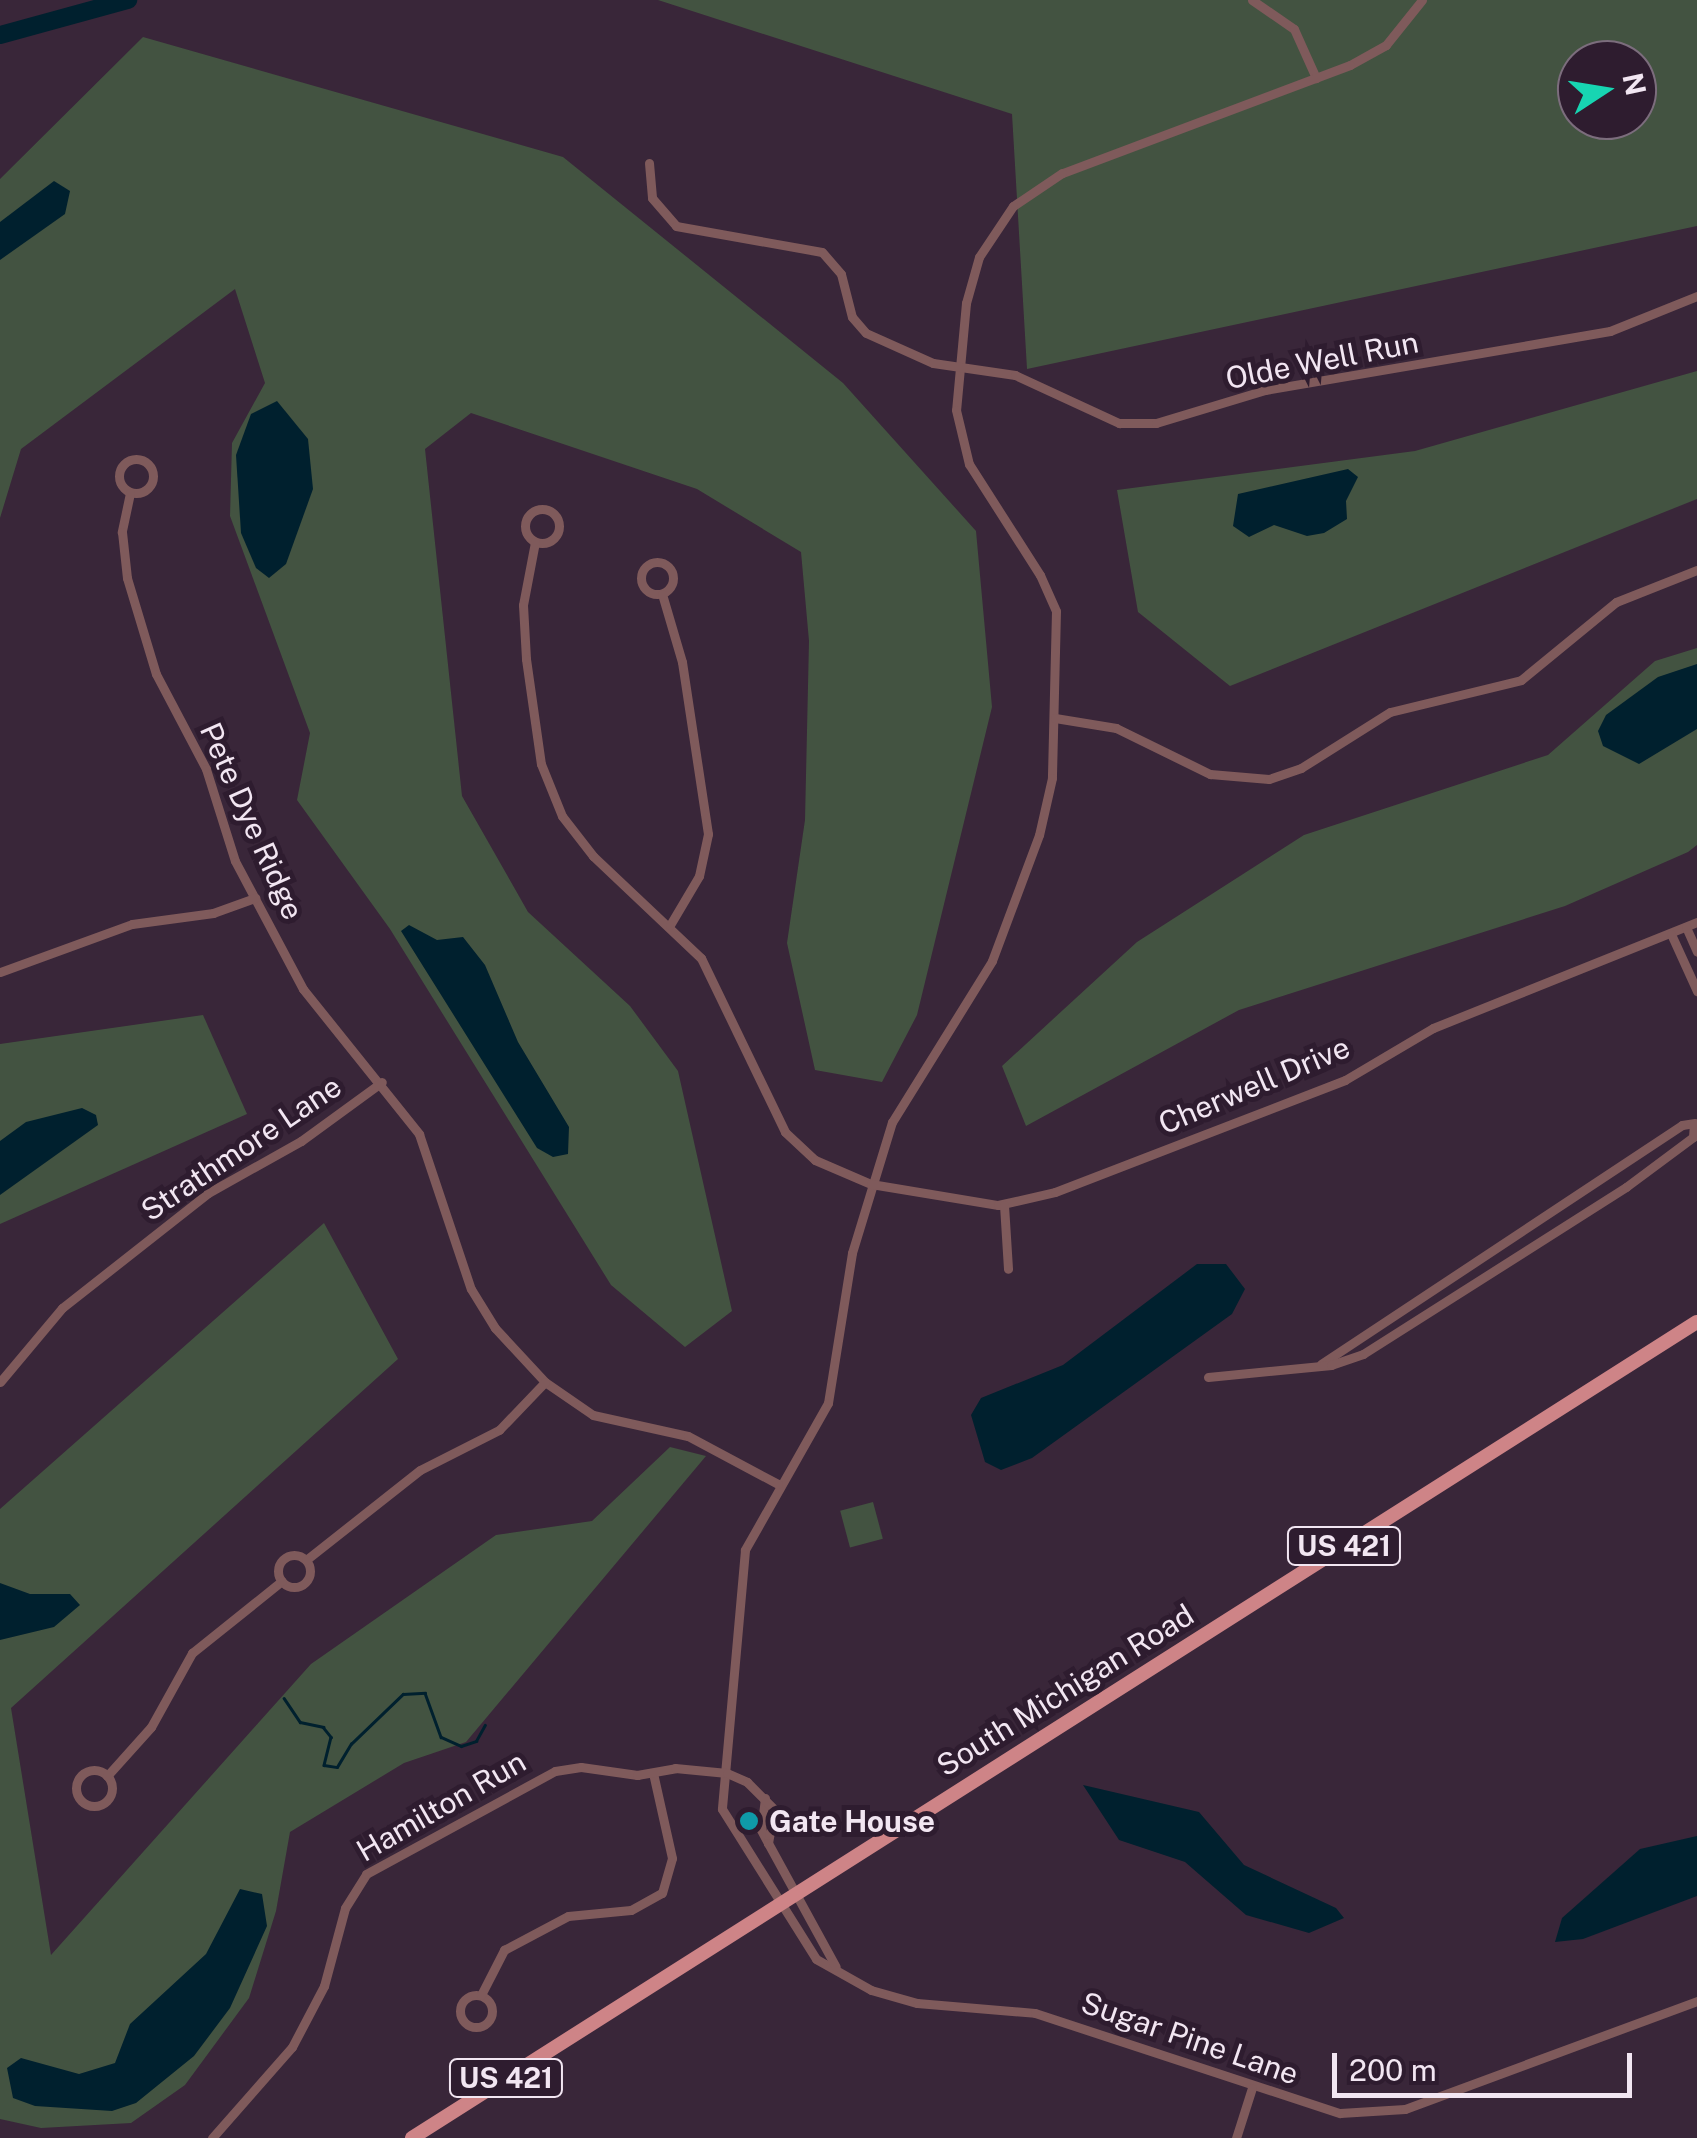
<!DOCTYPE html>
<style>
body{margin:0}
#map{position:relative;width:1697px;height:2138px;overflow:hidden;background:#392639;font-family:"Public Sans",sans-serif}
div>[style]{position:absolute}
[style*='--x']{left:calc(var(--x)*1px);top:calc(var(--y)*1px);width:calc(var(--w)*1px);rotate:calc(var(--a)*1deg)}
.green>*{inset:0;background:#435341;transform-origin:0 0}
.water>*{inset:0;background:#00202e}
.stream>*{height:2.5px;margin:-1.25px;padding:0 1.25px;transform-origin:1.25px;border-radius:1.25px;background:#00202e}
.river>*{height:18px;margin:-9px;padding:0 9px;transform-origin:9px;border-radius:9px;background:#00202e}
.minor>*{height:9px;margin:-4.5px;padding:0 4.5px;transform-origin:4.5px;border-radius:4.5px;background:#7f5a5b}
.minor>.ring{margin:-4.5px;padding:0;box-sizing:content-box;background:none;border:9px solid #7f5a5b;border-radius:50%}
.primary>*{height:14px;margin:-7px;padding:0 7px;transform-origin:7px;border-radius:7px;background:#ce8487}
.dots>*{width:28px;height:28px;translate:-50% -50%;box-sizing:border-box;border:5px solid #2e1c2f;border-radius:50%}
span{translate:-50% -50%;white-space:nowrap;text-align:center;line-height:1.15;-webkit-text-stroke:10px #2e1c2f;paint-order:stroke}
.shield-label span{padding:2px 8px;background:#2e1c2f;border:2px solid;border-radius:8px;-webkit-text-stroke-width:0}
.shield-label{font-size:28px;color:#f2e6f2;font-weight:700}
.street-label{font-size:30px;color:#f2e6f2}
.poi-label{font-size:30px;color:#f2e6f2;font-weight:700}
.left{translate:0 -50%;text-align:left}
.north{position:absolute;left:1557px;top:40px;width:100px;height:100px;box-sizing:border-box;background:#2e1c2f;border:2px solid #7c6d7d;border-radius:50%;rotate:78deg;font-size:28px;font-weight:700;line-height:40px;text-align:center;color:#f2e6f2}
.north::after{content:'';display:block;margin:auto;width:35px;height:45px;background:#17d5b2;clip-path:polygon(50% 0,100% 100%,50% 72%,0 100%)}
.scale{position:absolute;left:1332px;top:2053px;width:300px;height:45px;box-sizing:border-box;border:5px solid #f2e6f2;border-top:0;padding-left:12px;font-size:30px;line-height:35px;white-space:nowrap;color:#f2e6f2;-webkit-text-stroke:8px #2e1c2f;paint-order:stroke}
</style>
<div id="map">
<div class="green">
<i style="clip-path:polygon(evenodd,658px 0,1697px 0,1697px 226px,1027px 369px,1012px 114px,658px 0,1577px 60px,1637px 60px,1637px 120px,1577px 120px,1577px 60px)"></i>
<i style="clip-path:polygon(143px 37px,563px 157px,843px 383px,976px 531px,992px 707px,917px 1015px,882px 1082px,815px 1070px,787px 943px,805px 820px,809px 641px,801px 552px,697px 489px,471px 413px,425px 449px,462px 796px,528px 912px,630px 1006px,678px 1071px,732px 1311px,685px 1347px,611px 1285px,390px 929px,297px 800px,310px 733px,230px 516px,232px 443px,265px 383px,235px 289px,21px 449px,0 518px,0 179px)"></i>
<i style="clip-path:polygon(1697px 371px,1697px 499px,1230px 686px,1138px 612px,1117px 490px,1415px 451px)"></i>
<i style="clip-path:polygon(1697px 648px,1697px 845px,1688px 852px,1565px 906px,1239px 1010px,1026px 1126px,1002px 1066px,1137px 942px,1304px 835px,1548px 755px,1655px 661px)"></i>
<i style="clip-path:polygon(203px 1015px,247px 1114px,0 1224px,0 1044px)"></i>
<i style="clip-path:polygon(324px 1223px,398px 1359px,11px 1708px,51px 1955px,311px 1664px,496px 1535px,592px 1521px,670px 1447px,706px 1456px,466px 1742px,404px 1763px,290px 1832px,276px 1911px,249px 1998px,185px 2085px,131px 2123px,41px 2128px,0 2119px,0 1509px)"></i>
<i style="left:873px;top:1502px;width:38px;height:34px;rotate:75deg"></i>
</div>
<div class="water">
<i style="clip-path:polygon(54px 181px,70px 191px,65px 214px,0 260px,0 222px)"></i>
<i style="clip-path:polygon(277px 401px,308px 439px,313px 489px,286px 564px,269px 578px,256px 568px,241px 533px,236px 455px,251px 414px)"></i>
<i style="clip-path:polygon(1348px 469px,1358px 477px,1346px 501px,1347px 519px,1324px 533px,1307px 536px,1274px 525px,1249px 537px,1233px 526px,1238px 494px)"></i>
<i style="clip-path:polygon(1697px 664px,1697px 729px,1639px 764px,1603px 746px,1598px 731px,1606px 715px,1658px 677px)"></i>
<i style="clip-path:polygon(409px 925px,437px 940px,463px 937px,485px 965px,518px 1042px,569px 1127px,568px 1154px,553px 1157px,537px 1148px,401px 931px)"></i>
<i style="clip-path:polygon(82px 1108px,96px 1115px,98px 1125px,0 1195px,0 1141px,26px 1122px)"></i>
<i style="clip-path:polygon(1197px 1264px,1226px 1264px,1245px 1289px,1232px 1314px,1032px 1458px,1001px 1470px,985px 1462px,971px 1415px,981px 1398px,1063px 1365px)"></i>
<i style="clip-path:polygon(0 1583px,30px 1594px,70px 1594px,80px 1605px,54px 1627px,0 1640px)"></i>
<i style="clip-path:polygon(1083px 1785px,1199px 1812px,1244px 1865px,1336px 1908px,1344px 1918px,1309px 1933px,1246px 1915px,1185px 1862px,1119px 1840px)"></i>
<i style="clip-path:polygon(1697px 1836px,1697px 1896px,1583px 1939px,1555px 1942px,1562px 1918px,1640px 1849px)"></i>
<i style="clip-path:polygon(240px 1889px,262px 1894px,267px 1926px,230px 2008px,194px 2056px,136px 2103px,112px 2111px,35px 2106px,13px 2098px,7px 2068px,21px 2058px,79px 2074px,115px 2063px,130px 2024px,206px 1954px)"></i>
</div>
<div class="stream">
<i style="--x:284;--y:1698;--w:29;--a:56"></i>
<i style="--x:300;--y:1722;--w:24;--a:12"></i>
<i style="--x:323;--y:1727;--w:13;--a:51"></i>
<i style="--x:331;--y:1737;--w:29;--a:104"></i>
<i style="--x:324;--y:1765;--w:13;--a:9"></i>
<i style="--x:337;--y:1767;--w:27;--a:-59"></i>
<i style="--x:351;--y:1744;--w:72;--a:-43.9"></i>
<i style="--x:403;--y:1694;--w:22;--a:-3"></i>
<i style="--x:425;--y:1693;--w:47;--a:70"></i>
<i style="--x:441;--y:1737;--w:22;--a:24"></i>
<i style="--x:461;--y:1746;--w:16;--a:-18"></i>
<i style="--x:476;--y:1741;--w:18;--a:-61"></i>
</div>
<div class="river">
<i style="--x:0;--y:35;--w:133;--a:-15.3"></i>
</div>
<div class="minor">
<i style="--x:1252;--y:0;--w:51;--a:34.6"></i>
<i style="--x:1294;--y:29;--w:54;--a:65.8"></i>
<i style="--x:1422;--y:0;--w:58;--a:128.7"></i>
<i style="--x:1386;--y:45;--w:41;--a:150.9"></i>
<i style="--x:1350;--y:65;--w:308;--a:159.4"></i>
<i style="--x:1062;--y:173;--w:59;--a:146"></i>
<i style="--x:1013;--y:206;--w:61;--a:123.7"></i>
<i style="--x:979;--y:257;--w:48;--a:105.8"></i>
<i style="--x:966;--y:303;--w:107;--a:95.3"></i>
<i style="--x:956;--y:410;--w:56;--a:76.5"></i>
<i style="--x:969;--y:464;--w:132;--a:57.4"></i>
<i style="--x:1040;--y:575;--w:39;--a:66"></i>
<i style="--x:1056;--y:611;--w:167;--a:91.4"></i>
<i style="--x:1052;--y:778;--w:58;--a:102.8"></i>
<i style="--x:1039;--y:835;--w:134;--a:110.5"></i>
<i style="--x:992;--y:961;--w:190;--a:121.8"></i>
<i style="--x:892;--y:1122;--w:137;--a:107"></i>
<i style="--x:852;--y:1253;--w:152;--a:99.1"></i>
<i style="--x:828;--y:1403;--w:169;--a:119.5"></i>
<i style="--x:745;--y:1550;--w:260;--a:95.1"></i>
<i style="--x:722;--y:1809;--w:177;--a:57.9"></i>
<i style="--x:816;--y:1959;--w:63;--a:29.4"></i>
<i style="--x:871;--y:1990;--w:48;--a:15.8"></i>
<i style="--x:917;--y:2003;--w:118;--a:4.8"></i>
<i style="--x:1035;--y:2013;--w:321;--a:18.2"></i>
<i style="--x:1340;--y:2113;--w:65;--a:-3.5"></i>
<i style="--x:1405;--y:2109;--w:311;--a:-20.3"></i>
<i style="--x:649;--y:163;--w:35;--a:85"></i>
<i style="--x:652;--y:198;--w:37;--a:49"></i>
<i style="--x:676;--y:226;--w:148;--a:10.1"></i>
<i style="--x:822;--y:252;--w:29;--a:49"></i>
<i style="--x:841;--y:274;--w:44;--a:75.7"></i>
<i style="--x:852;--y:317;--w:21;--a:49"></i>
<i style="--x:866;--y:333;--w:73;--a:24.1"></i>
<i style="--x:933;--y:363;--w:83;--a:8.3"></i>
<i style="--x:1015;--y:375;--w:115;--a:24.8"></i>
<i style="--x:1119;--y:423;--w:37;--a:0"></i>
<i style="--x:1156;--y:423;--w:114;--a:-16.8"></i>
<i style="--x:1265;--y:390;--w:350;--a:-9.7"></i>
<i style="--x:1610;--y:331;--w:94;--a:-21.9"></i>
<i class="ring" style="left:119px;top:459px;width:25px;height:25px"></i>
<i style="--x:130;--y:493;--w:40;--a:102"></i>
<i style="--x:122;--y:532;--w:46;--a:83.8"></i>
<i style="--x:127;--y:578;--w:100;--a:73.2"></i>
<i style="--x:156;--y:674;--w:107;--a:62.2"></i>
<i style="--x:206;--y:769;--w:96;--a:72.5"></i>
<i style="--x:235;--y:861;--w:145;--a:62"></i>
<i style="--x:303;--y:989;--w:186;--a:51.3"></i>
<i style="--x:419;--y:1134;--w:163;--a:71.5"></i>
<i style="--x:471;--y:1289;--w:46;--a:58.4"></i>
<i style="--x:495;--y:1328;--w:74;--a:47.2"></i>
<i style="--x:545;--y:1382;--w:58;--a:34.5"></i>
<i style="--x:593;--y:1415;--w:97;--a:12.5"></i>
<i style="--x:688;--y:1436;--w:102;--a:28.1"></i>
<i class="ring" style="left:525px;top:509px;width:25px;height:25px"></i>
<i style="--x:535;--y:542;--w:64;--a:100.8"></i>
<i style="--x:523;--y:605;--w:54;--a:86.8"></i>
<i style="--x:526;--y:659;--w:106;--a:81.9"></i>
<i style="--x:541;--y:764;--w:56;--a:68"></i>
<i style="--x:562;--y:816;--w:51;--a:52.2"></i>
<i style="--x:593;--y:856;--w:149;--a:43.4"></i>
<i style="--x:701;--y:958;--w:193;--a:64.2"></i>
<i style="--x:785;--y:1132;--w:41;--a:43"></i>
<i style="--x:815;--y:1160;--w:61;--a:23.2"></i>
<i style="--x:871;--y:1184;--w:129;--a:9.4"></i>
<i style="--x:998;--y:1205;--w:58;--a:-12.8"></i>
<i style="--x:1055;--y:1192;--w:311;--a:-21.1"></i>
<i style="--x:1345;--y:1080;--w:102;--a:-30.6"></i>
<i style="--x:1433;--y:1028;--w:284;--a:-21.9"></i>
<i class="ring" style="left:641px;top:562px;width:23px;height:23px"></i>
<i style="--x:662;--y:594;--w:71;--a:73.6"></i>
<i style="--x:682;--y:662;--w:174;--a:81.4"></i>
<i style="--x:708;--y:834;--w:43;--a:102.1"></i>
<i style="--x:699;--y:876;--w:57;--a:120.6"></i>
<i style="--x:1055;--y:718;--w:62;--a:9.3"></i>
<i style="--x:1116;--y:728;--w:105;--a:26.1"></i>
<i style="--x:1210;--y:774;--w:59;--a:4.8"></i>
<i style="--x:1269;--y:779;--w:34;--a:-19"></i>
<i style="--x:1301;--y:768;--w:105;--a:-32.2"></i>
<i style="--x:1390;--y:712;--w:135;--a:-13.7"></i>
<i style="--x:1521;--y:680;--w:123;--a:-39.4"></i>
<i style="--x:1616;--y:602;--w:87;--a:-21.6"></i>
<i style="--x:1686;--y:927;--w:27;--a:66"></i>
<i style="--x:1671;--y:934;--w:63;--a:65.5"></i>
<i style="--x:0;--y:972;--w:140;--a:-20"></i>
<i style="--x:132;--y:924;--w:82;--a:-7.7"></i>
<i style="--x:213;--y:913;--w:45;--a:-19.7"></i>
<i style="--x:1004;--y:1205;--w:64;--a:86.4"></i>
<i style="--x:1321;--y:1364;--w:433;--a:-33.5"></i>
<i style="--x:1682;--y:1125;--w:13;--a:-9"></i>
<i style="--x:1208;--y:1377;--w:124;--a:-5.6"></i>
<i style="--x:1331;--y:1365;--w:34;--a:-19"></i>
<i style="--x:1363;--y:1354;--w:312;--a:-32.4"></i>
<i style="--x:1626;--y:1187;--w:84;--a:-36.7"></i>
<i style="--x:1693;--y:1137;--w:13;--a:-86"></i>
<i style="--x:0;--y:1382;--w:97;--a:-50"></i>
<i style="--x:62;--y:1308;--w:186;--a:-38.2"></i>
<i style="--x:208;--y:1193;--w:107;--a:-29.2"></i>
<i style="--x:301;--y:1141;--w:100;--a:-36.1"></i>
<i class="ring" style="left:278px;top:1555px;width:23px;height:23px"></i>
<i style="--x:306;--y:1560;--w:145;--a:-38.3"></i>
<i style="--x:420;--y:1470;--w:89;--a:-26.9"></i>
<i style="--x:499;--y:1430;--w:66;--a:-46.2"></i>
<i class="ring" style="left:76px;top:1770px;width:27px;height:27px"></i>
<i style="--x:107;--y:1776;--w:66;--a:-48.1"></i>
<i style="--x:151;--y:1727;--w:85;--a:-61"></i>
<i style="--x:192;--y:1653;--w:115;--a:-38.7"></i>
<i style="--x:765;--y:1798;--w:32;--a:97"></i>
<i style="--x:761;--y:1830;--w:15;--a:62"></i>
<i class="ring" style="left:460px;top:1995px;width:23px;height:23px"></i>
<i style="--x:481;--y:1995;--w:51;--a:-62.9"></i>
<i style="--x:504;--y:1950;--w:72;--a:-28"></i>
<i style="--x:568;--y:1916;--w:63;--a:-5.4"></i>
<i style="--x:631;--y:1910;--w:35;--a:-29"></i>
<i style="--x:662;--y:1893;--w:36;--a:-74"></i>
<i style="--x:672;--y:1858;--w:87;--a:-102.6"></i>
<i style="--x:212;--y:2138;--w:121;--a:-48.7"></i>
<i style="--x:292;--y:2047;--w:69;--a:-62.3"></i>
<i style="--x:324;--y:1986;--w:81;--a:-74.9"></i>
<i style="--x:345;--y:1908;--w:40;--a:-58"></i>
<i style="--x:366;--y:1874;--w:215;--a:-28.6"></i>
<i style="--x:555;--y:1771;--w:26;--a:-9"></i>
<i style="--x:581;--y:1767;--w:57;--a:8.1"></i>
<i style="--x:637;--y:1775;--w:39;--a:-10"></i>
<i style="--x:675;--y:1768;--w:52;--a:5.5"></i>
<i style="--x:727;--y:1773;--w:22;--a:24"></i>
<i style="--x:747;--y:1782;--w:38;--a:45"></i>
<i style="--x:774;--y:1809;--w:35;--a:100"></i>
<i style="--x:768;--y:1843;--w:141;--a:61.3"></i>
<i style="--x:1236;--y:2138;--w:52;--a:-72.3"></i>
</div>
<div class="primary">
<i style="--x:412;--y:2138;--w:1522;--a:-32.42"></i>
</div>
<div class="dots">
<i style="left:749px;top:1821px;background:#0f9aa8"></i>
</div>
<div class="shield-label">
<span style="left:1344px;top:1546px">US 421</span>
<span style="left:506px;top:2078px">US 421</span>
</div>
<div class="street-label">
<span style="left:1322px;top:360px;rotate:-11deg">Olde Well Run</span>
<span style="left:252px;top:821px;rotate:66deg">Pete Dye Ridge</span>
<span style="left:1254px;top:1085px;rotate:-23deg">Cherwell Drive</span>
<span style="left:241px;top:1148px;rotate:-34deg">Strathmore Lane</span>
<span style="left:1065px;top:1690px;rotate:-32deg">South Michigan Road</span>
<span style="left:441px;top:1806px;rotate:-30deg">Hamilton Run</span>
<span style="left:1190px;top:2038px;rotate:19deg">Sugar Pine Lane</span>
</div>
<div class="poi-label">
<span class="left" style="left:769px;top:1821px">Gate House</span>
</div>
<div class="north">N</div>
<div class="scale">200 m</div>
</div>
